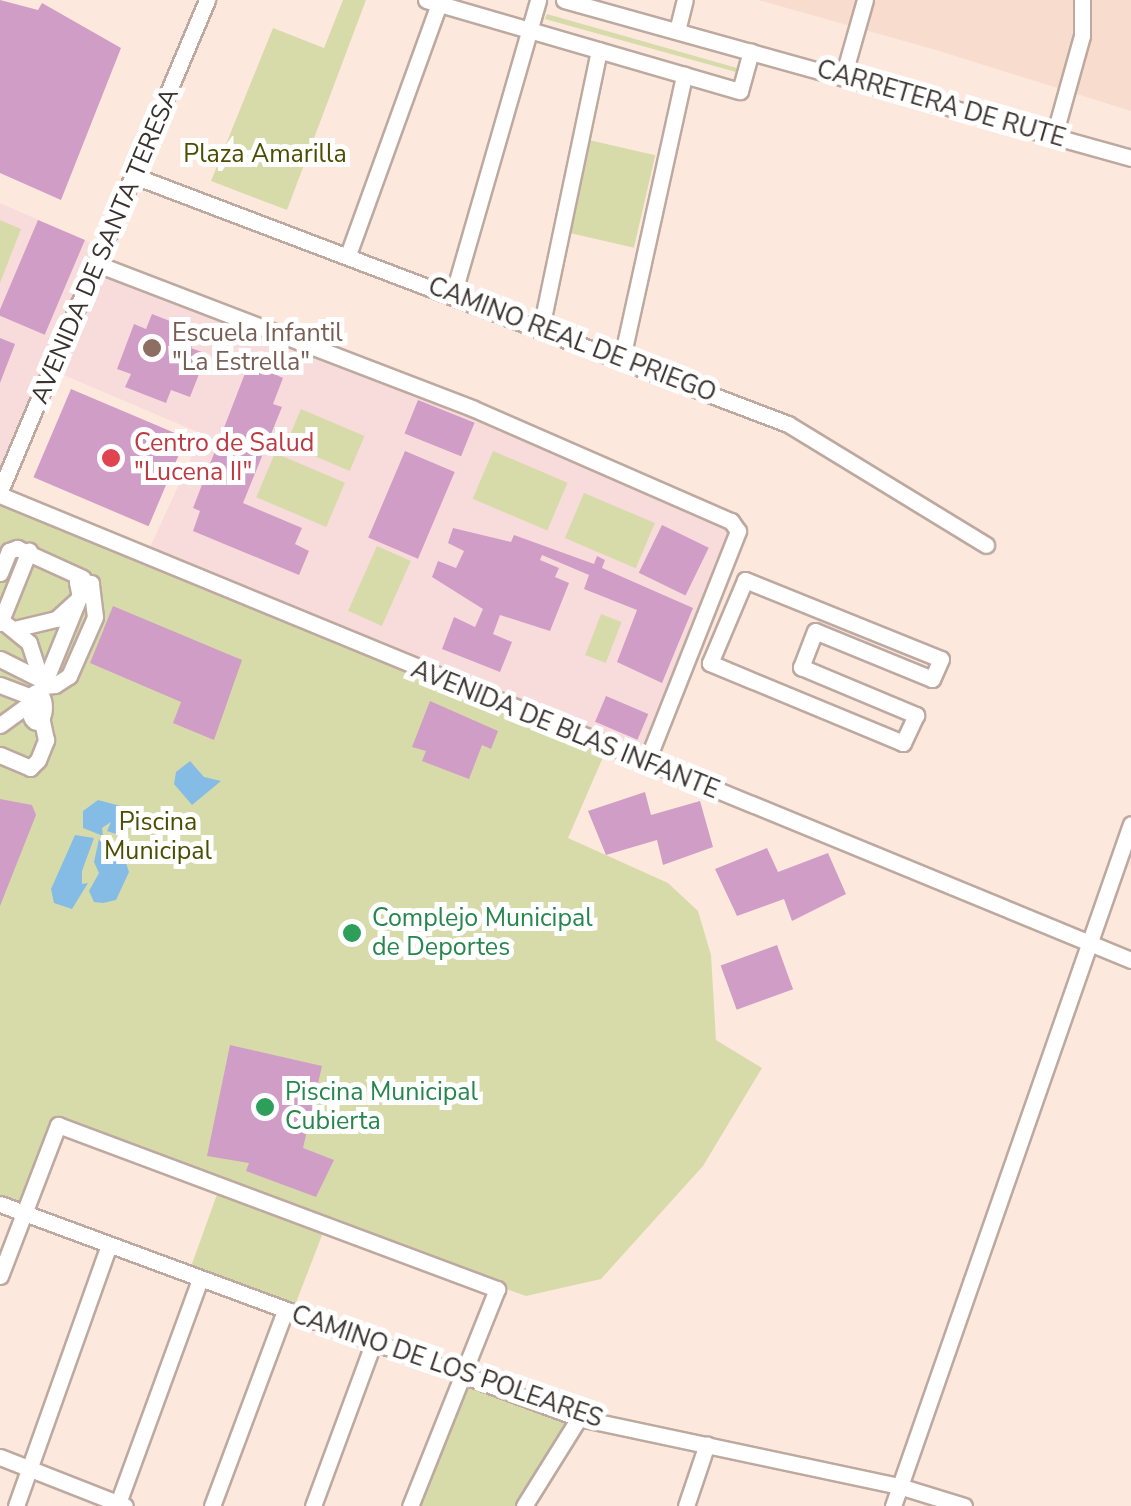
<!DOCTYPE html>
<style>
body{margin:0}
#map{position:relative;width:1131px;height:1506px;overflow:hidden;background:#fde8de;font-family:"Nunito Sans",sans-serif}
div>[style]{position:absolute}
[style*='--x']{left:calc(var(--x)*1px);top:calc(var(--y)*1px);width:calc(var(--w)*1px);rotate:calc(var(--a)*1deg)}
.built>*{inset:0;background:#f8dccd}
.education>*{inset:0;background:#f7dcdb}
.green>*{inset:0;background:#d7dbaa;transform-origin:0 0}
.water>*{inset:0;background:#85bce5}
.building>*{inset:0;background:#d09dc7;transform-origin:0 0}
.roads{filter:drop-shadow(2px 0 #bda99f) drop-shadow(-2px 0 #bda99f) drop-shadow(0 2px #bda99f) drop-shadow(0 -2px #bda99f)}
.minor>*{height:15px;margin:-7.5px;padding:0 7.5px;transform-origin:7.5px;border-radius:7.5px;background:#fff}
.minor>.ring{margin:-7.5px;padding:0;box-sizing:content-box;background:none;border:15px solid #fff;border-radius:50%}
.dots>*{width:28px;height:28px;translate:-50% -50%;box-sizing:border-box;border:5px solid #fff;border-radius:50%}
span{translate:-50% -50%;white-space:nowrap;text-align:center;line-height:1.15;-webkit-text-stroke:10px #fff;paint-order:stroke}
.street-label{font-size:25px;color:#3a322e}
.park-label{font-size:25px;color:#4c4d00}
.education-label{font-size:25px;color:#785e54}
.left{translate:0 -50%;text-align:left}
.health-label{font-size:25px;color:#be3a42}
.leisure-label{font-size:25px;color:#27864d}
</style>
<div id="map">
<div class="built">
<i style="clip-path:polygon(758px 0,1131px 0,1131px 111px,936px 50px)"></i>
</div>
<div class="education">
<i style="clip-path:polygon(0 203px,103px 248px,97px 263px,472px 408px,738px 531px,646px 763px,146px 556px,202px 434px,52px 370px,0 491px)"></i>
</div>
<div class="green">
<i style="clip-path:polygon(343px 0,366px 0,287px 210px,211px 181px,273px 28px,324px 48px)"></i>
<i style="clip-path:polygon(547px 14px,737px 68px,736px 72px,545px 19px)"></i>
<i style="left:589px;top:140px;width:68px;height:95px;rotate:13deg"></i>
<i style="clip-path:polygon(0 220px,21px 229px,0 283px)"></i>
<i style="left:301px;top:409px;width:69px;height:38px;rotate:23deg"></i>
<i style="left:493px;top:451px;width:81px;height:52px;rotate:23deg"></i>
<i style="left:275px;top:453px;width:76px;height:48px;rotate:23deg"></i>
<i style="left:584px;top:493px;width:77px;height:49px;rotate:23deg"></i>
<i style="clip-path:polygon(0 495px,607px 748px,568px 838px,668px 883px,698px 911px,711px 955px,716px 1040px,762px 1068px,703px 1166px,601px 1279px,526px 1296px,326px 1225px,292px 1313px,188px 1275px,220px 1186px,59px 1125px,23px 1212px,0 1204px)"></i>
<i style="left:377px;top:546px;width:37px;height:71px;rotate:24deg"></i>
<i style="left:601px;top:614px;width:22px;height:44px;rotate:21deg"></i>
<i style="clip-path:polygon(465px 1379px,579px 1418px,524px 1506px,410px 1506px)"></i>
</div>
<div class="water">
<i style="clip-path:polygon(190px 761px,204px 777px,221px 781px,192px 805px,174px 784px,176px 772px)"></i>
<i style="clip-path:polygon(98px 800px,128px 808px,126px 821px,117px 819px,122px 836px,107px 831px,111px 822px,102px 828px,103px 836px,83px 828px,83px 811px)"></i>
<i style="clip-path:polygon(75px 835px,94px 838px,82px 871px,82px 884px,88px 883px,72px 909px,54px 903px,51px 889px)"></i>
<i style="clip-path:polygon(99px 839px,109px 849px,121px 848px,129px 872px,116px 900px,103px 903px,94px 902px,89px 891px,99px 873px,94px 862px)"></i>
</div>
<div class="building">
<i style="clip-path:polygon(0 0,38px 10px,42px 3px,121px 48px,61px 200px,0 173px)"></i>
<i style="left:38px;top:220px;width:51px;height:103px;rotate:23deg"></i>
<i style="clip-path:polygon(152px 314px,198px 332px,191px 348px,207px 354px,190px 397px,171px 390px,166px 403px,125px 387px,131px 374px,117px 369px,134px 324px,146px 329px)"></i>
<i style="clip-path:polygon(0 338px,15px 344px,0 383px)"></i>
<i style="clip-path:polygon(249px 363px,283px 378px,273px 404px,282px 407px,243px 503px,302px 528px,295px 544px,309px 551px,299px 575px,193px 531px,200px 511px,193px 508px)"></i>
<i style="left:71px;top:389px;width:125px;height:96px;rotate:23deg"></i>
<i style="left:418px;top:400px;width:61px;height:36px;rotate:22deg"></i>
<i style="left:405px;top:451px;width:54px;height:94px;rotate:23deg"></i>
<i style="left:662px;top:525px;width:52px;height:53px;rotate:26deg"></i>
<i style="clip-path:polygon(453px 528px,511px 542px,514px 535px,594px 564px,597px 556px,605px 560px,602px 568px,693px 608px,662px 683px,617px 662px,637px 610px,584px 589px,589px 575px,542px 555px,540px 560px,559px 568px,555px 577px,569px 583px,550px 631px,500px 615px,493px 634px,512px 642px,500px 672px,442px 649px,454px 617px,475px 627px,483px 609px,432px 577px,438px 561px,456px 568px,464px 551px,448px 543px)"></i>
<i style="clip-path:polygon(113px 606px,242px 660px,214px 740px,173px 723px,181px 702px,90px 663px)"></i>
<i style="left:606px;top:696px;width:46px;height:28px;rotate:23deg"></i>
<i style="clip-path:polygon(430px 701px,498px 731px,491px 749px,482px 745px,469px 779px,422px 761px,426px 751px,412px 747px)"></i>
<i style="clip-path:polygon(645px 792px,651px 815px,700px 801px,713px 847px,663px 865px,657px 840px,606px 855px,588px 811px)"></i>
<i style="clip-path:polygon(0 799px,32px 805px,36px 815px,0 906px)"></i>
<i style="clip-path:polygon(767px 848px,778px 872px,828px 853px,846px 894px,792px 921px,784px 899px,737px 916px,715px 869px)"></i>
<i style="left:777px;top:945px;width:47px;height:60px;rotate:70deg"></i>
<i style="clip-path:polygon(230px 1045px,322px 1066px,303px 1148px,334px 1160px,316px 1197px,246px 1171px,249px 1163px,207px 1156px)"></i>
</div>
<div class="roads">
<div class="minor">
<i style="--x:426;--y:0;--w:327;--a:16.2"></i>
<i style="--x:740;--y:91;--w:41;--a:-74.6"></i>
<i style="--x:564;--y:0;--w:589;--a:15.57"></i>
<i style="--x:677;--y:31;--w:32;--a:-76"></i>
<i style="--x:843;--y:77;--w:80;--a:-74.1"></i>
<i style="--x:1054;--y:136;--w:104;--a:-74.4"></i>
<i style="--x:1082;--y:36;--w:36;--a:-90"></i>
<i style="--x:137;--y:177;--w:696;--a:20.78"></i>
<i style="--x:788;--y:424;--w:232;--a:31.4"></i>
<i style="--x:348;--y:255;--w:267;--a:-70.1"></i>
<i style="--x:97;--y:264;--w:402;--a:21"></i>
<i style="--x:472;--y:408;--w:283;--a:23.6"></i>
<i style="--x:731;--y:521;--w:12;--a:55"></i>
<i style="--x:738;--y:531;--w:250;--a:111.6"></i>
<i style="--x:453;--y:295;--w:307;--a:-73.9"></i>
<i style="--x:541;--y:328;--w:284;--a:-78.2"></i>
<i style="--x:622;--y:358;--w:290;--a:-77.6"></i>
<i style="--x:0;--y:491;--w:533;--a:-67.14"></i>
<i style="--x:0;--y:495;--w:1223;--a:22.35"></i>
<i style="--x:0;--y:573;--w:24;--a:-68"></i>
<i style="--x:9;--y:551;--w:9;--a:-21"></i>
<i style="--x:17;--y:548;--w:72;--a:24.4"></i>
<i style="--x:745;--y:580;--w:211;--a:22"></i>
<i style="--x:941;--y:659;--w:22;--a:114"></i>
<i style="--x:932;--y:679;--w:126;--a:-157.7"></i>
<i style="--x:815;--y:631;--w:39;--a:111"></i>
<i style="--x:801;--y:667;--w:125;--a:22.7"></i>
<i style="--x:916;--y:715;--w:31;--a:115"></i>
<i style="--x:903;--y:743;--w:209;--a:-157.5"></i>
<i style="--x:710;--y:663;--w:90;--a:-67.1"></i>
<i style="--x:1;--y:620;--w:36;--a:39"></i>
<i style="--x:29;--y:643;--w:45;--a:72"></i>
<i style="--x:43;--y:686;--w:12;--a:-5"></i>
<i style="--x:55;--y:685;--w:17;--a:-33"></i>
<i style="--x:69;--y:676;--w:64;--a:-66.2"></i>
<i style="--x:95;--y:617;--w:34;--a:-97"></i>
<i style="--x:91;--y:583;--w:14;--a:-176"></i>
<i style="--x:77;--y:582;--w:10;--a:79"></i>
<i style="--x:79;--y:592;--w:11;--a:-10"></i>
<i style="--x:0;--y:623;--w:78;--a:-68.1"></i>
<i style="--x:14;--y:629;--w:43;--a:-13.4"></i>
<i style="--x:56;--y:619;--w:27;--a:-42"></i>
<i style="--x:0;--y:659;--w:47;--a:26.6"></i>
<i style="--x:44;--y:684;--w:98;--a:-67.9"></i>
<i style="--x:0;--y:685;--w:31;--a:21"></i>
<i class="ring" style="left:29px;top:692px;width:-1px;height:-1px"></i>
<i style="--x:0;--y:725;--w:37;--a:-36"></i>
<i style="--x:0;--y:755;--w:33;--a:23"></i>
<i style="--x:30;--y:768;--w:11;--a:-45"></i>
<i style="--x:38;--y:760;--w:22;--a:-68"></i>
<i style="--x:46;--y:740;--w:35;--a:-102"></i>
<i style="--x:0;--y:1204;--w:617;--a:20.28"></i>
<i style="--x:579;--y:1418;--w:327;--a:12"></i>
<i style="--x:899;--y:1486;--w:68;--a:17.1"></i>
<i style="--x:0;--y:1276;--w:162;--a:-69"></i>
<i style="--x:58;--y:1125;--w:469;--a:20.5"></i>
<i style="--x:497;--y:1289;--w:234;--a:111.8"></i>
<i style="--x:0;--y:1457;--w:134;--a:21.4"></i>
<i style="--x:16;--y:1506;--w:277;--a:-70.4"></i>
<i style="--x:117;--y:1506;--w:242;--a:-69.9"></i>
<i style="--x:212;--y:1506;--w:208;--a:-69.5"></i>
<i style="--x:313;--y:1506;--w:173;--a:-69.7"></i>
<i style="--x:524;--y:1506;--w:104;--a:-58"></i>
<i style="--x:686;--y:1506;--w:65;--a:-71.3"></i>
<i style="--x:893;--y:1506;--w:722;--a:-70.76"></i>
</div>
</div>
<div class="dots">
<i style="left:152px;top:348px;background:#8d6e63"></i>
<i style="left:111px;top:458px;background:#e0444e"></i>
<i style="left:352px;top:933px;background:#2e9e5b"></i>
<i style="left:265px;top:1107px;background:#2e9e5b"></i>
</div>
<div class="street-label">
<span style="left:941px;top:104px;rotate:16deg">CARRETERA DE RUTE</span>
<span style="left:105px;top:246px;rotate:-67deg">AVENIDA DE SANTA TERESA</span>
<span style="left:572px;top:340px;rotate:21deg">CAMINO REAL DE PRIEGO</span>
<span style="left:565px;top:730px;rotate:22deg">AVENIDA DE BLAS INFANTE</span>
<span style="left:447px;top:1367px;rotate:19deg">CAMINO DE LOS POLEARES</span>
</div>
<div class="park-label">
<span style="left:265px;top:154px">Plaza Amarilla</span>
<span style="left:158px;top:837px">Piscina<br>Municipal</span>
</div>
<div class="education-label">
<span class="left" style="left:172px;top:348px">Escuela Infantil<br>"La Estrella"</span>
</div>
<div class="health-label">
<span class="left" style="left:134px;top:458px">Centro de Salud<br>"Lucena II"</span>
</div>
<div class="leisure-label">
<span class="left" style="left:372px;top:933px">Complejo Municipal<br>de Deportes</span>
<span class="left" style="left:285px;top:1107px">Piscina Municipal<br>Cubierta</span>
</div>
</div>
